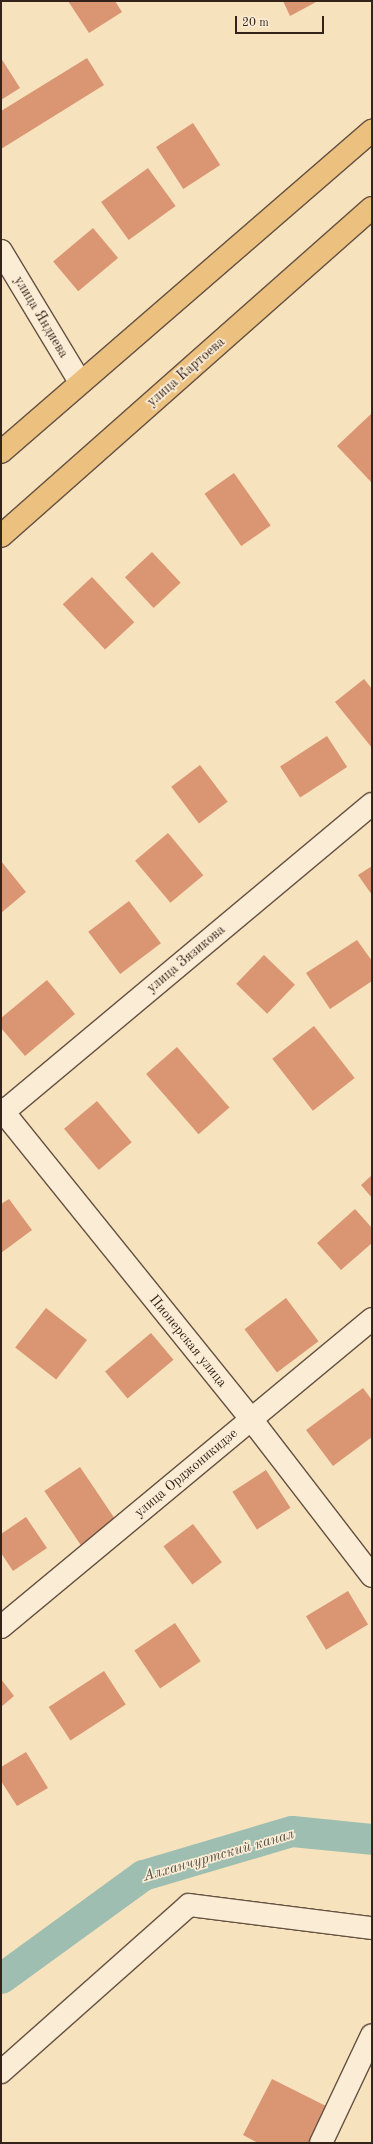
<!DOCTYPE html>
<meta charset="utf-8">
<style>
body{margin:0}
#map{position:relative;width:373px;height:2144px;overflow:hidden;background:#f7e2be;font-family:"Old Standard TT",serif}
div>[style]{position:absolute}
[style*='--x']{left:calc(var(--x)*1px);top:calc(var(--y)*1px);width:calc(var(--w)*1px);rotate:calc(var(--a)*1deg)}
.canal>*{height:31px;margin:-15.5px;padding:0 15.5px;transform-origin:15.5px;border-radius:15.5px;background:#9dbeb0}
.building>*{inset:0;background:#da9572;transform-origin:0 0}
.roads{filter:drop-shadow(1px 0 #665242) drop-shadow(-1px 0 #665242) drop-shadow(0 1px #665242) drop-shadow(0 -1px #665242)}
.minor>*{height:22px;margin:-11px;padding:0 11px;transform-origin:11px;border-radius:11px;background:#faecd5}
.major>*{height:22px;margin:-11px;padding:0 11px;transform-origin:11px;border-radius:11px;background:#ecc17f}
span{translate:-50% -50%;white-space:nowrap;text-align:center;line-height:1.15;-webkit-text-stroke:3.5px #faecd5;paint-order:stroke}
.street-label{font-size:14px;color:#352218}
.water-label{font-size:15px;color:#545146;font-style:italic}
.frame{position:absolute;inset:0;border:2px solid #352218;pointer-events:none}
.scale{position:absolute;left:235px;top:16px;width:89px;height:18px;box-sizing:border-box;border:2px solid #352218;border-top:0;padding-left:5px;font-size:12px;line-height:14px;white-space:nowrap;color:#352218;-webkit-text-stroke:3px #faecd5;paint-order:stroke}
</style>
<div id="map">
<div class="canal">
<i style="--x:1;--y:1978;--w:175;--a:-36"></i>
<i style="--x:143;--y:1875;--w:155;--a:-16.5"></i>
<i style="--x:292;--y:1831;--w:80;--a:5.7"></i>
</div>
<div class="building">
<i style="clip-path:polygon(68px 1px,115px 1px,122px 12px,89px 33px)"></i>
<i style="clip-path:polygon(283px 1px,318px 1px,290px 16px)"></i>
<i style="clip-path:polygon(1px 58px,20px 88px,1px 100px)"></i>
<i style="clip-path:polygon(87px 58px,104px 85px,1px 149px,1px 111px)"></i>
<i style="left:193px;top:123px;width:50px;height:44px;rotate:57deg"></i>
<i style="left:148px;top:168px;width:47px;height:58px;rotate:54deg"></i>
<i style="left:93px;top:228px;width:39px;height:52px;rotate:50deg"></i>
<i style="clip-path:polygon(372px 413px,372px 483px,337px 446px)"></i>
<i style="left:234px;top:473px;width:64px;height:36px;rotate:55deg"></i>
<i style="left:152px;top:552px;width:42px;height:37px;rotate:47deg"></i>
<i style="left:92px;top:577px;width:62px;height:40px;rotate:47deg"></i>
<i style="clip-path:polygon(364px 679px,372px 689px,372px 748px,335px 702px)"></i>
<i style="left:327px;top:736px;width:37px;height:56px;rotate:57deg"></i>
<i style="left:200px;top:765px;width:46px;height:36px;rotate:53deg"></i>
<i style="left:168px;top:833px;width:55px;height:43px;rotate:50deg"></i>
<i style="clip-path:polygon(1px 861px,26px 892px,1px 913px)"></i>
<i style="clip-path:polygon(372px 866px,372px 895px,358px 875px)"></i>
<i style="left:129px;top:901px;width:53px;height:51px;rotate:53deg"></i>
<i style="clip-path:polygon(357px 940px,372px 961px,372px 981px,330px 1009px,306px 973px)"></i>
<i style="left:264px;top:955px;width:43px;height:40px;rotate:44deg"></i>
<i style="clip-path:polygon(47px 980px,75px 1014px,25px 1056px,1px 1028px,1px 1018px)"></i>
<i style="left:314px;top:1026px;width:66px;height:53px;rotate:52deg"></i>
<i style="left:177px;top:1047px;width:80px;height:41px;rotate:49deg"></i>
<i style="left:97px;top:1101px;width:54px;height:43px;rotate:50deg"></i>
<i style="clip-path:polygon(372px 1175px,372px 1198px,361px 1185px)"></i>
<i style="clip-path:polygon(9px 1199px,32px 1230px,1px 1253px,1px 1204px)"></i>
<i style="clip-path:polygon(355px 1209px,372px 1228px,372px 1243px,341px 1270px,317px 1243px)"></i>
<i style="left:286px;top:1298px;width:54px;height:52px;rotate:53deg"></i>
<i style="left:46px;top:1308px;width:52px;height:50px;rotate:38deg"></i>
<i style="left:151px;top:1333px;width:35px;height:60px;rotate:50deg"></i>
<i style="clip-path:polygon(363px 1388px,372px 1400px,372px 1437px,333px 1466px,306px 1430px)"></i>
<i style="left:80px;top:1467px;width:65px;height:43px;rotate:56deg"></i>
<i style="left:266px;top:1470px;width:45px;height:40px;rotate:57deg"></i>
<i style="clip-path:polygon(26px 1517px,47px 1548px,13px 1571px,1px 1553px,1px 1534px)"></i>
<i style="left:193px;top:1524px;width:48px;height:37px;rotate:53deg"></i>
<i style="left:348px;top:1591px;width:39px;height:49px;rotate:59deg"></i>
<i style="left:175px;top:1623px;width:46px;height:49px;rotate:56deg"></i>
<i style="left:104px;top:1671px;width:40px;height:66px;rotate:57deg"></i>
<i style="clip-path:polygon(1px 1679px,14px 1696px,1px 1707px)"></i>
<i style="clip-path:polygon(26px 1752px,48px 1788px,17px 1806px,1px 1781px,1px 1767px)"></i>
<i style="clip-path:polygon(272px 2079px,330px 2108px,312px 2143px,258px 2143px,243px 2135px)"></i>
</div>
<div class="roads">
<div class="minor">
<i style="--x:1;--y:251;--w:153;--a:58.9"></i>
<i style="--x:1;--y:1109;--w:398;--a:51.1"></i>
<i style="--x:251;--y:1419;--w:198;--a:52.4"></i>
<i style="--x:1;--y:1114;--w:483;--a:-39.9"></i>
<i style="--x:1;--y:1627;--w:482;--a:-39.7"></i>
<i style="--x:1;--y:2072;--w:251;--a:-41.6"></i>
<i style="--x:189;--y:1905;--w:184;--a:7.2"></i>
<i style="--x:321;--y:2143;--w:119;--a:-64.7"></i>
</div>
<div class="major">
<i style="--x:1;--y:452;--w:491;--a:-40.9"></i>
<i style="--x:1;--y:536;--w:495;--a:-41.5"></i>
</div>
</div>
<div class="street-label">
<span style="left:41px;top:317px;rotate:59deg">улица Яндиева</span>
<span style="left:186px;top:372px;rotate:-41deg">улица Картоева</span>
<span style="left:186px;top:959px;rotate:-40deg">улица Зязикова</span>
<span style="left:188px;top:1341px;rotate:51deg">Пионерская улица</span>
<span style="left:186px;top:1473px;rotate:-40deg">улица Орджоникидзе</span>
</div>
<div class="water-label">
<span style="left:219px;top:1856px;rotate:-16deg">Алханчуртский канал</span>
</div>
<div class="frame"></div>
<div class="scale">20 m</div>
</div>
